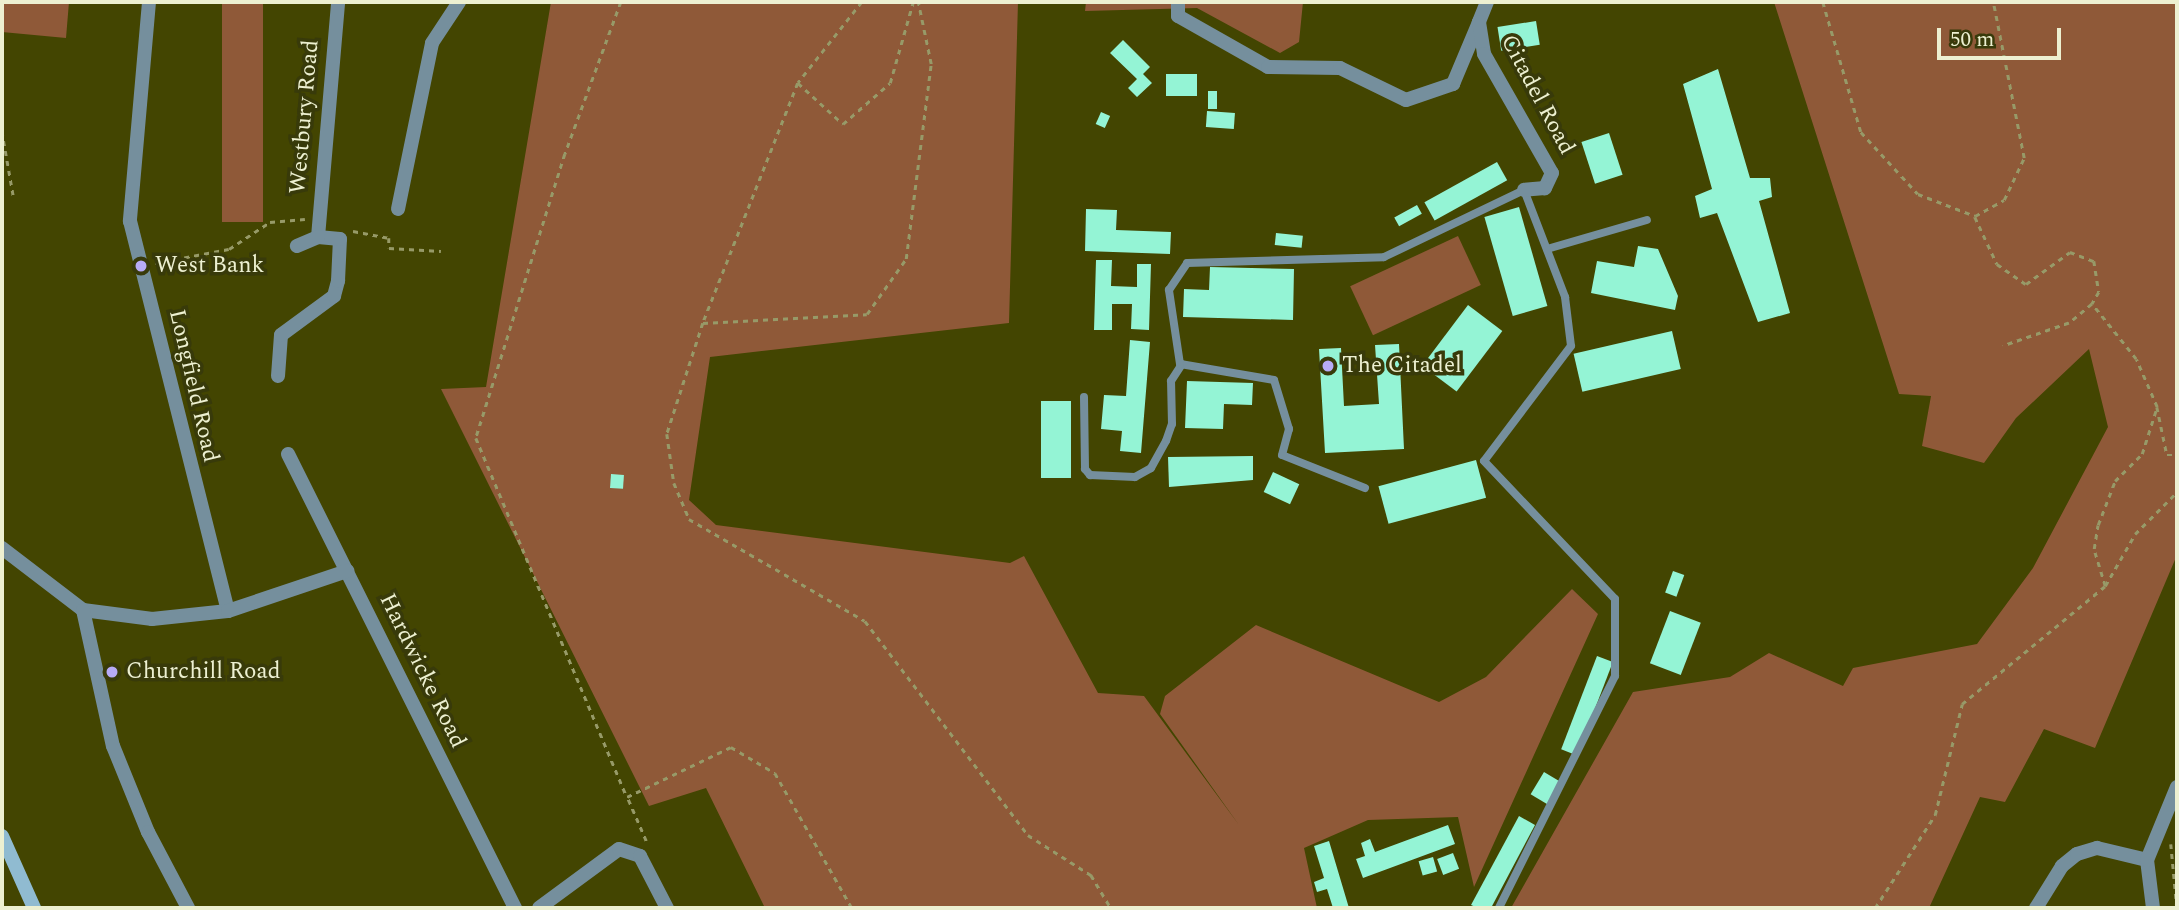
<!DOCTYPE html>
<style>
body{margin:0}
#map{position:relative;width:2179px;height:910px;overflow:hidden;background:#434501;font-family:Spectral,serif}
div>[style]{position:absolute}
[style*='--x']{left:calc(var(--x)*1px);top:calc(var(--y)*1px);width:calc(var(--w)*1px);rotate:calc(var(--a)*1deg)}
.green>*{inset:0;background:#8f5938;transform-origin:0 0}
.building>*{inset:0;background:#94f4d5;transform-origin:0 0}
.path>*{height:2.5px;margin-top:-1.25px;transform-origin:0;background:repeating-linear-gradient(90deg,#979a68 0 5px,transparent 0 10px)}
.service>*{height:8px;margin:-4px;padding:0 4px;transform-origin:4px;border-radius:4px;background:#758f9d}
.minor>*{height:14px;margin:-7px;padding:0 7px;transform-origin:7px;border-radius:7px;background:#758f9d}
.secondary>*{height:14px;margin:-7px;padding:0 7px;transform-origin:7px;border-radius:7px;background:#90bbd1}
.dots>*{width:19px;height:19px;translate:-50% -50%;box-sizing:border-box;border:4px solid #383a0a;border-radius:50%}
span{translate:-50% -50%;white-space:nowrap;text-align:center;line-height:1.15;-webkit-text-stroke:7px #383a0a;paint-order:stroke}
.street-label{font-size:23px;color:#edf0d1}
.poi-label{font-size:23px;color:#edf0d1}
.left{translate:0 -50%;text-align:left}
.frame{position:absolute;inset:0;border:4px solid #edf0d1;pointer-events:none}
.scale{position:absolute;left:1937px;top:28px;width:124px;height:32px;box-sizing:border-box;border:4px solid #edf0d1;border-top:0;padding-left:9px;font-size:21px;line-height:24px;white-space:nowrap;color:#edf0d1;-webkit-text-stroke:5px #383a0a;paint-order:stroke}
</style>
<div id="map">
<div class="green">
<i style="clip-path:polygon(2px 2px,69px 2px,66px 38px,2px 32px)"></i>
<i style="left:222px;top:2px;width:41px;height:220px"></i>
<i style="clip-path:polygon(551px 2px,1018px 2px,1009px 323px,710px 357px,689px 500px,716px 525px,1010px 563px,1024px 556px,1098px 693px,1144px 696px,1239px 825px,1160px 714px,1165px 696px,1256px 625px,1439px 702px,1486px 677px,1572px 589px,1598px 614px,1474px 887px,1458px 817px,1368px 820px,1304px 848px,1317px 908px,765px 908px,706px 788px,649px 806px,441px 389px,486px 387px)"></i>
<i style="clip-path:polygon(1086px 2px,1303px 2px,1299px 42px,1280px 53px,1197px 8px,1085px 11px)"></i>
<i style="clip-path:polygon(1774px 2px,2177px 2px,2177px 555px,2095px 748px,2044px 729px,2005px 802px,1980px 797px,1929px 908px,1511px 908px,1633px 692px,1730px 677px,1769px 653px,1843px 686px,1853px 668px,1977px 644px,2033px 568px,2108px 427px,2089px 349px,2016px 418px,1984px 463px,1922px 446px,1931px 396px,1899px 394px)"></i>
<i style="left:1458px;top:236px;width:54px;height:119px;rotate:65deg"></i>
</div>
<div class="building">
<i style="left:1536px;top:21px;width:24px;height:39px;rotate:81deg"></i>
<i style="clip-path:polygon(1123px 40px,1150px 67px,1143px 74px,1152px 83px,1137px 97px,1128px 88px,1137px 79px,1110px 53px)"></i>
<i style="clip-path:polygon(1718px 69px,1750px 178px,1770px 178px,1772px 197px,1759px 201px,1790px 313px,1758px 322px,1717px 213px,1700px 218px,1695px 196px,1712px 189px,1683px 84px)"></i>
<i style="left:1166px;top:74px;width:31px;height:22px"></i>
<i style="left:1208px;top:91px;width:9px;height:18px"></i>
<i style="left:1207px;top:111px;width:28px;height:16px;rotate:4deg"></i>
<i style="left:1101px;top:112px;width:10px;height:13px;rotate:24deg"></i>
<i style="left:1609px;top:133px;width:44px;height:29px;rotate:72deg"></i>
<i style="left:1497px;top:162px;width:21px;height:83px;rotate:61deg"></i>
<i style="left:1417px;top:205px;width:10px;height:26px;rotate:61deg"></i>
<i style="left:1519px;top:207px;width:103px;height:36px;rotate:74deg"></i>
<i style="clip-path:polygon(1086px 209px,1117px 210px,1116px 230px,1171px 232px,1170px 254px,1085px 251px)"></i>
<i style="left:1276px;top:233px;width:27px;height:12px;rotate:6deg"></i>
<i style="clip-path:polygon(1638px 246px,1658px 249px,1678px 296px,1675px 310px,1591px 293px,1597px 261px,1634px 267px)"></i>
<i style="clip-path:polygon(1096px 260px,1112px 260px,1111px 286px,1137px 287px,1137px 264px,1151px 264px,1149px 330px,1131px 329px,1132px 304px,1112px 304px,1112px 330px,1094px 330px)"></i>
<i style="clip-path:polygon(1210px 267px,1294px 269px,1293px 320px,1183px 317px,1184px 289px,1209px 290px)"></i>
<i style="left:1468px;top:305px;width:43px;height:76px;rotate:37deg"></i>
<i style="left:1672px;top:331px;width:39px;height:101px;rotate:77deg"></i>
<i style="clip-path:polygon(1130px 340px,1150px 342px,1141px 453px,1120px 451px,1122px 431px,1101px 429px,1104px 395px,1126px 396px)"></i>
<i style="clip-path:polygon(1399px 344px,1404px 449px,1325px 453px,1319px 349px,1341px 348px,1344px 406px,1379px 404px,1375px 345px)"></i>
<i style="clip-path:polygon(1187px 381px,1253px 383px,1252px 405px,1224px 404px,1223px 429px,1185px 428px)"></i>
<i style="left:1041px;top:401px;width:30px;height:77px"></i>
<i style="clip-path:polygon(1253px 456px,1253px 480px,1169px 487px,1168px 457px)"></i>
<i style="left:1476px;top:460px;width:39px;height:101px;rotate:75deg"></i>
<i style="left:1273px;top:472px;width:29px;height:22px;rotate:25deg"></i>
<i style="left:611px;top:474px;width:13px;height:14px;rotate:4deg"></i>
<i style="left:1673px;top:571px;width:12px;height:23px;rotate:20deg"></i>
<i style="left:1670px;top:611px;width:33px;height:56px;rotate:21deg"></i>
<i style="left:1597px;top:656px;width:17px;height:100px;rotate:21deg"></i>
<i style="left:1544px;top:772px;width:21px;height:26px;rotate:31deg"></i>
<i style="clip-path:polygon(1519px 816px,1535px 825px,1491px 908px,1478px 908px,1471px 905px)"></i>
<i style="clip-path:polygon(1448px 825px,1455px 844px,1363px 878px,1356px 859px,1365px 856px,1361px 843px,1370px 839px,1375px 852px)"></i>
<i style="clip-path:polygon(1329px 841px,1349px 908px,1333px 908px,1327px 889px,1317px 892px,1314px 882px,1324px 878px,1314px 846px)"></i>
<i style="left:1453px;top:853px;width:17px;height:17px;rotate:69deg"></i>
<i style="left:1433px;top:857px;width:15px;height:15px;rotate:74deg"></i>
</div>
<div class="path">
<i style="--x:621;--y:2;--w:162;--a:110.2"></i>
<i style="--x:565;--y:154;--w:298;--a:107.4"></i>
<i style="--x:476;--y:438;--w:389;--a:67.2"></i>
<i style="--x:862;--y:2;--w:103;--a:128.3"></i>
<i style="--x:798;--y:83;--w:258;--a:111.6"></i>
<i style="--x:703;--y:323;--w:117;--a:108"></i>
<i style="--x:667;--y:434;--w:49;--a:81.9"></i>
<i style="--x:674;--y:483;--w:39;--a:67"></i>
<i style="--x:689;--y:519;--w:203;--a:30.1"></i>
<i style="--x:865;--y:621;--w:269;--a:52.7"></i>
<i style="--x:1028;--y:835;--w:75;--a:32.4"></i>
<i style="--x:1091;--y:875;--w:39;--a:59"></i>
<i style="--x:1823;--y:2;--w:135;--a:73.7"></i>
<i style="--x:1861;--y:132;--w:84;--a:47.4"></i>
<i style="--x:1918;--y:194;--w:61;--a:21.1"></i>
<i style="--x:1975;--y:216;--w:33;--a:-29"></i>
<i style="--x:2004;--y:200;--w:47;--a:-64.5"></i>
<i style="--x:2024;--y:158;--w:159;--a:-101.2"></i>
<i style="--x:798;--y:83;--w:61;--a:42.3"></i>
<i style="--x:843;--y:124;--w:62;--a:-41.1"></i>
<i style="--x:890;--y:83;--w:84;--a:-74.1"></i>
<i style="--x:2;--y:131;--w:69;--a:80"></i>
<i style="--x:1975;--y:217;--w:52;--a:64.9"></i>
<i style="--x:1997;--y:264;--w:35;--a:35"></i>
<i style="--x:2026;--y:284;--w:54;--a:-36"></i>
<i style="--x:2070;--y:252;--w:26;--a:21"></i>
<i style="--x:2094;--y:261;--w:31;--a:81"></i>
<i style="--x:2099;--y:292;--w:14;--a:120"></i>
<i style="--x:2092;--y:304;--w:30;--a:140"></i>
<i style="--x:2069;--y:323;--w:70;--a:160.8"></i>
<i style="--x:353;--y:231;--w:37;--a:11"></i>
<i style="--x:389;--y:238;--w:10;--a:90"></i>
<i style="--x:389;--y:248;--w:52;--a:3.3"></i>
<i style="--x:155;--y:263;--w:75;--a:-10.7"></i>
<i style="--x:229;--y:249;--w:49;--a:-33.4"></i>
<i style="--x:270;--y:222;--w:35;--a:-5"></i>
<i style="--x:703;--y:323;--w:164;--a:-3.1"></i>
<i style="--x:867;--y:314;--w:67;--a:-54.7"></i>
<i style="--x:906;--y:259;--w:197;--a:-82.7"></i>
<i style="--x:931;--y:64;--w:63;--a:-101.8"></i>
<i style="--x:2157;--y:407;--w:49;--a:78.2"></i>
<i style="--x:2167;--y:455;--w:10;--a:0"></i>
<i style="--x:2105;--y:586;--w:60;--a:-60"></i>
<i style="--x:2135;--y:534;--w:59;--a:-45"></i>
<i style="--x:646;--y:841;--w:48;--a:-113.4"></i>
<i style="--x:627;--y:797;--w:115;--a:-25.7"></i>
<i style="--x:731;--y:747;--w:51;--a:30.6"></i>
<i style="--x:775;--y:773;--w:155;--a:60.3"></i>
<i style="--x:2171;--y:844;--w:64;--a:84.6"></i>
<i style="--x:2177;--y:908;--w:5;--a:180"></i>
<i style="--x:1875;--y:908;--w:111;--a:-57.2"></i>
<i style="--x:1935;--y:815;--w:114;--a:-76.3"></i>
<i style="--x:1962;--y:704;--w:185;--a:-39.5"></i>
<i style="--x:2105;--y:586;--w:39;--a:-107"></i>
<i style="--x:2094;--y:549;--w:24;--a:-81"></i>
<i style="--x:2098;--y:525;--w:47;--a:-68.9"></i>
<i style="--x:2115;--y:481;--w:38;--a:-45"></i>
<i style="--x:2142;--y:454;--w:49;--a:-72.3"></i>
<i style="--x:2157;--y:407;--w:52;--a:-113.6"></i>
<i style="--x:2136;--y:359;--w:70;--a:-128.7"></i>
</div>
<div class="service">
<i style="--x:1547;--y:249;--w:104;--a:-16.2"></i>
<i style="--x:1084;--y:397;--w:72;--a:89.2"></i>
<i style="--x:1085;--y:469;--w:8;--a:50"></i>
<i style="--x:1090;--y:475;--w:45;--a:2.5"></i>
<i style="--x:1135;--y:477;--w:18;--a:-29"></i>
<i style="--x:1151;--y:468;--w:31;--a:-61"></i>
<i style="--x:1166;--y:441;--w:18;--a:-71"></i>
<i style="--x:1172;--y:424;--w:43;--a:-91.3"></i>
<i style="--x:1171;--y:381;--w:20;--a:-57"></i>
<i style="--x:1365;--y:488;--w:89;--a:-158.3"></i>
<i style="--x:1282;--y:455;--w:27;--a:-75"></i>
<i style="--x:1289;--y:429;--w:51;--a:-107"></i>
<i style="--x:1274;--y:380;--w:95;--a:-170.3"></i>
<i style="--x:1180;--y:364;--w:75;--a:-98.5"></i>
<i style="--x:1169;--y:290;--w:32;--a:-56"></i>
<i style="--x:1187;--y:263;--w:197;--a:-1.7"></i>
<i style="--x:1384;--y:257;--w:155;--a:-25.6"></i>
<i style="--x:1524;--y:190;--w:115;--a:69"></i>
<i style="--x:1565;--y:297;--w:49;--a:83"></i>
<i style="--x:1571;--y:346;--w:144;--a:127.1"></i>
<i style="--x:1484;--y:461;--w:190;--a:46.5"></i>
<i style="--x:1615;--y:599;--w:77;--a:90"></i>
<i style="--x:1615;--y:676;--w:259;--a:116.6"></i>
</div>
<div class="minor">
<i style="--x:149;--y:2;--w:220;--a:95"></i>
<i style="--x:130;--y:221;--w:402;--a:75.9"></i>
<i style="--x:1178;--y:2;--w:14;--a:90"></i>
<i style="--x:1178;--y:16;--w:103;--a:29.5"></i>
<i style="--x:1268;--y:67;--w:72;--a:0.8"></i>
<i style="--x:1340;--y:68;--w:73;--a:25.9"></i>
<i style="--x:1406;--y:100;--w:50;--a:-18.8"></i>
<i style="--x:1453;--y:84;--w:67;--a:-67.2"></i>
<i style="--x:1487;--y:2;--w:22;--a:112"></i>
<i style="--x:1479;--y:22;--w:32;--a:81"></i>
<i style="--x:1484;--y:54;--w:137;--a:60.3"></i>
<i style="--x:1552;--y:173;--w:17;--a:115"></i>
<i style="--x:1545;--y:188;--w:21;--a:175"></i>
<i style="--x:398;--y:209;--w:169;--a:-78.4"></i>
<i style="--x:432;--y:43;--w:49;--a:-56.6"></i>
<i style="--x:318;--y:237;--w:236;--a:-85.1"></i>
<i style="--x:278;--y:376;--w:41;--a:-85.8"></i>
<i style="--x:281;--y:335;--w:66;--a:-36.3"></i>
<i style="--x:334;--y:296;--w:16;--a:-75"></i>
<i style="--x:338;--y:281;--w:42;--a:-87.3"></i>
<i style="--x:340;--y:239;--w:22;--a:-175"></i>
<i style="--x:318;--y:237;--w:23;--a:157"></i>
<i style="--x:288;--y:454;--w:508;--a:63.43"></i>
<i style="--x:2;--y:548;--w:102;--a:37.4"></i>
<i style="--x:83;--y:610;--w:70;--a:7.4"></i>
<i style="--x:152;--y:619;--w:76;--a:-6"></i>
<i style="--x:228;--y:611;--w:126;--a:-18.6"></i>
<i style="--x:83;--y:610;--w:139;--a:77.6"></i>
<i style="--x:113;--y:746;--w:93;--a:67.9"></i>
<i style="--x:148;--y:832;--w:86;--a:62.2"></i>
<i style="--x:539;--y:908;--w:99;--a:-36.4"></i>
<i style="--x:619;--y:849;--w:22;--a:18"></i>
<i style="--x:640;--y:856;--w:59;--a:62.6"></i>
<i style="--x:2036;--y:908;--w:49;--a:-58.2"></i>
<i style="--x:2062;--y:866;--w:19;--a:-39"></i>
<i style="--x:2077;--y:854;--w:21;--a:-17"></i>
<i style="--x:2097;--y:848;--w:51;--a:13.5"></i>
<i style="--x:2153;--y:908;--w:48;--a:-97.1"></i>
<i style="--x:2147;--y:860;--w:79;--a:-67.7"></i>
</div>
<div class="secondary">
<i style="--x:2;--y:836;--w:79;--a:66"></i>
</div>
<div class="dots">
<i style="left:141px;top:266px;background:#b7abf7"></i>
<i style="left:1328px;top:366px;background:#b7abf7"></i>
<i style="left:112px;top:672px;background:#b7abf7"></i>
</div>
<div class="street-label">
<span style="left:1537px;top:95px;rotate:62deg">Citadel Road</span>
<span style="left:305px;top:117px;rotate:-85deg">Westbury Road</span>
<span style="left:193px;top:386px;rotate:77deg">Longfield Road</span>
<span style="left:422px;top:671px;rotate:64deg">Hardwicke Road</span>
</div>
<div class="poi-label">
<span class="left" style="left:155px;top:266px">West Bank</span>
<span class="left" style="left:1342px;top:366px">The Citadel</span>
<span class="left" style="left:126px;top:672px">Churchill Road</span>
</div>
<div class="frame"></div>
<div class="scale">50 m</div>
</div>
